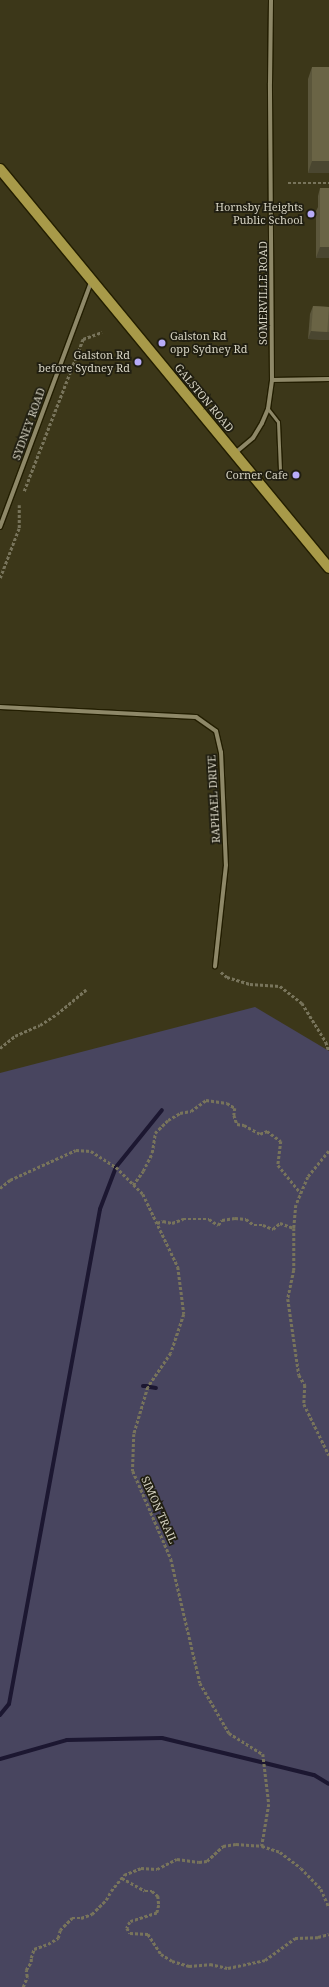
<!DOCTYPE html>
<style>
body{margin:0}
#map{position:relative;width:329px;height:1987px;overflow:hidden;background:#3c3719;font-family:"Noto Serif",serif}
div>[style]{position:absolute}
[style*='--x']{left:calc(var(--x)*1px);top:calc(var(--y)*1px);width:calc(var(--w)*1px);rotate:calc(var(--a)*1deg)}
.green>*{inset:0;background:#48455f}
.stream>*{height:4px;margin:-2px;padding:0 2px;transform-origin:2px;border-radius:2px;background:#1c1731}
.path>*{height:2.5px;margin-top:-1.25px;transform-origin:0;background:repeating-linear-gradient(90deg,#78745b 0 3px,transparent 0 5px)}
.roads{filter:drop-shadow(1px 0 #231e01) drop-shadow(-1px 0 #231e01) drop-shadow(0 1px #231e01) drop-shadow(0 -1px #231e01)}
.lane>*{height:3px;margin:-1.5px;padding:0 1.5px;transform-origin:1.5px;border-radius:1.5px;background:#8e8868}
.street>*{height:4px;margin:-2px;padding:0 2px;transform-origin:2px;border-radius:2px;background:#8e8868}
.primary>*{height:10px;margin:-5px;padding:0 5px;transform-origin:5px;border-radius:5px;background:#a89a49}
.wall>*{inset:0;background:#5b563b}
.shaded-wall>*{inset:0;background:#4a4630}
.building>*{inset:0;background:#6a6445;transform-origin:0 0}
.dots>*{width:11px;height:11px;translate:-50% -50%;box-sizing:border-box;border:2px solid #201e11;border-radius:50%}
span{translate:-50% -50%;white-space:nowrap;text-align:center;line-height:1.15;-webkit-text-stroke:3.5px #201e11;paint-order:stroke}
.poi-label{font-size:11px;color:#d5d2c1}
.right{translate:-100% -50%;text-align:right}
.left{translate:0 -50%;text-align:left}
.street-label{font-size:11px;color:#d5d2c1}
</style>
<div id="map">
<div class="green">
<i style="clip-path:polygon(255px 1007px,329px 1051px,329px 1987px,0 1987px,0 1073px)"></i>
</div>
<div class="stream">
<i style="--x:143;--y:1386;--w:4;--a:0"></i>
<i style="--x:150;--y:1387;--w:6;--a:9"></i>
<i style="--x:0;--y:1715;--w:14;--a:-51"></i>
<i style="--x:9;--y:1704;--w:503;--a:-79.58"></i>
<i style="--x:100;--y:1209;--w:45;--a:-69.1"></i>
<i style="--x:116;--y:1167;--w:73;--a:-51.1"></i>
<i style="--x:0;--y:1759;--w:70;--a:-15.8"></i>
<i style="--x:67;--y:1740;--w:95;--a:-1.2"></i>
<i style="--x:162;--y:1738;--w:156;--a:13.7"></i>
<i style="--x:314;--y:1775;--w:17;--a:31"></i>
</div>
<div class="path">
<i style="--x:288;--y:183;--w:41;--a:0"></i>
<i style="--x:24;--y:491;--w:163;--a:-68.8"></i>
<i style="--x:83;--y:339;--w:20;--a:-20"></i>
<i style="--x:0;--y:578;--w:53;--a:-69.2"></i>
<i style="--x:19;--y:528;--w:23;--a:-90"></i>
<i style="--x:221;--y:972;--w:8;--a:40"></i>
<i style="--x:227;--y:977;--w:24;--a:17"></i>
<i style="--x:250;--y:984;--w:30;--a:4"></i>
<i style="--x:280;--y:986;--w:28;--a:38"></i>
<i style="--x:302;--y:1003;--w:46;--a:58.4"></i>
<i style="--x:326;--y:1042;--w:9;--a:72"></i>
<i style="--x:0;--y:1048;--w:19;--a:-39"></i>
<i style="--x:15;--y:1036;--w:27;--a:-24"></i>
<i style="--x:40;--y:1025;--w:20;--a:-33"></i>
<i style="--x:57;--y:1014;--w:38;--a:-40"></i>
<i style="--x:329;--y:1151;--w:33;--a:129"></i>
<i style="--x:308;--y:1177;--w:30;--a:113"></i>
<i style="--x:296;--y:1205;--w:23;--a:95"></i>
<i style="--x:294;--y:1228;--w:42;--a:90"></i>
<i style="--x:294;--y:1270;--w:30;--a:102"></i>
<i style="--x:288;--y:1299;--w:77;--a:81.8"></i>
<i style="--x:299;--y:1375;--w:12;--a:59"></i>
<i style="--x:305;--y:1385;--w:19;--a:93"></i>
<i style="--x:304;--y:1404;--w:57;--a:63.9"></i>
<i style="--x:133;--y:1185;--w:17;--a:-54"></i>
<i style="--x:143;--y:1171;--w:20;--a:-63"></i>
<i style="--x:152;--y:1153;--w:20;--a:-81"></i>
<i style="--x:155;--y:1133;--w:18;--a:-45"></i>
<i style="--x:168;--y:1120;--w:14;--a:-30"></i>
<i style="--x:180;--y:1113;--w:11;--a:-10"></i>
<i style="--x:191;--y:1111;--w:19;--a:-36"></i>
<i style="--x:206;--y:1100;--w:21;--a:8"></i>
<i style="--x:227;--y:1103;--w:9;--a:32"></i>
<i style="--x:235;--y:1108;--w:7;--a:98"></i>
<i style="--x:234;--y:1115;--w:9;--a:72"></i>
<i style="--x:237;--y:1124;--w:7;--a:8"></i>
<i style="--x:244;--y:1125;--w:18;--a:29"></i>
<i style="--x:260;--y:1134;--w:8;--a:-23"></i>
<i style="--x:267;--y:1131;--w:17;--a:36"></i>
<i style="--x:281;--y:1141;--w:24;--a:97"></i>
<i style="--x:278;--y:1165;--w:36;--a:51"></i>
<i style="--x:0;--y:1188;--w:13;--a:-39"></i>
<i style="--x:10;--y:1180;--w:72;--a:-24.4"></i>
<i style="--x:76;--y:1150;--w:15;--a:4"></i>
<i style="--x:91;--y:1151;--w:30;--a:33"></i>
<i style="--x:116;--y:1167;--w:38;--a:45"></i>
<i style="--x:143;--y:1194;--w:81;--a:64.4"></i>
<i style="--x:178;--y:1267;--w:47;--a:82.7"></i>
<i style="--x:184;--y:1314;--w:41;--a:108.4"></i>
<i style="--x:171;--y:1353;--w:41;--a:124.1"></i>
<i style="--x:148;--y:1387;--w:49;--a:106.6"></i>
<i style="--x:134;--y:1434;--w:37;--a:92"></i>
<i style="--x:133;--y:1471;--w:96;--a:66.6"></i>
<i style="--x:171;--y:1559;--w:127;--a:76.8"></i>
<i style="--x:200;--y:1683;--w:58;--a:59.9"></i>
<i style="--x:229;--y:1733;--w:40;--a:32"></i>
<i style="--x:263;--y:1754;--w:50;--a:83.2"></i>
<i style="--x:269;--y:1804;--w:43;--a:99.5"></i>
<i style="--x:262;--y:1846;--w:19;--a:18"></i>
<i style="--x:280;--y:1852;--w:26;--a:37"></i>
<i style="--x:301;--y:1868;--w:29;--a:46"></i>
<i style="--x:321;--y:1889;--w:20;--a:66"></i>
<i style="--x:157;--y:1223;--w:6;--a:-18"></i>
<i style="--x:163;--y:1221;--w:9;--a:13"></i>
<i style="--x:172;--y:1223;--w:12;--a:-20"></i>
<i style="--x:183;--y:1219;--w:26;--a:0"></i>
<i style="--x:209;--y:1219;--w:11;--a:34"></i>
<i style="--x:218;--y:1225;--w:6;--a:-51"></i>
<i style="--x:222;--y:1220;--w:13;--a:-9"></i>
<i style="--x:235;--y:1218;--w:11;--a:5"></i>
<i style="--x:246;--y:1219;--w:10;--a:37"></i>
<i style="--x:254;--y:1225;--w:9;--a:0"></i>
<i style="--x:263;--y:1225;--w:11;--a:22"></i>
<i style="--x:273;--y:1229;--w:9;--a:-41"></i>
<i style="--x:280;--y:1223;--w:15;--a:20"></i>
<i style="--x:122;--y:1878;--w:26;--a:29"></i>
<i style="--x:145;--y:1891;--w:7;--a:0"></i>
<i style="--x:152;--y:1891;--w:8;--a:40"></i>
<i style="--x:158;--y:1896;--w:9;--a:84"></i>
<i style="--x:159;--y:1905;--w:8;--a:104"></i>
<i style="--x:157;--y:1913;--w:28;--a:162"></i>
<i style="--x:130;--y:1922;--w:7;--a:117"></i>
<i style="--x:127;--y:1928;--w:6;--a:59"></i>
<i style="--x:130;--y:1933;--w:18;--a:3"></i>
<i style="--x:148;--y:1934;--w:24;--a:57"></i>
<i style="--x:161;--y:1954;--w:13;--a:32"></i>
<i style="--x:172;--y:1961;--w:18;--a:16"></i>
<i style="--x:189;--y:1966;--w:21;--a:-5"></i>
<i style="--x:210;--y:1964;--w:18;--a:13"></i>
<i style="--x:228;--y:1968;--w:38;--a:-12"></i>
<i style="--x:265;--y:1960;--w:37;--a:-36"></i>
<i style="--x:295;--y:1938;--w:23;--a:-2"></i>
<i style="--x:318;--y:1937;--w:11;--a:-15"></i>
<i style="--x:23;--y:1987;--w:11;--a:-68"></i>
<i style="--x:27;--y:1977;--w:7;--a:-98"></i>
<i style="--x:26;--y:1970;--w:9;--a:-58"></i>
<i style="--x:31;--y:1962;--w:4;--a:-90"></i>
<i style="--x:31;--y:1958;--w:9;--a:-72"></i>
<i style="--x:34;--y:1949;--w:15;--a:-20"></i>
<i style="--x:48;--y:1944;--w:12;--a:-31"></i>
<i style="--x:58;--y:1938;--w:8;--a:-76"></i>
<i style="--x:60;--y:1930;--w:17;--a:-45"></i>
<i style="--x:72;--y:1918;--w:9;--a:0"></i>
<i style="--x:81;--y:1918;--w:12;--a:-20"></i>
<i style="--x:92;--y:1914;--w:20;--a:-45"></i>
<i style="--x:106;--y:1900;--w:10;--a:-61"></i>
<i style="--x:111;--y:1891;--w:21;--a:-51"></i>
<i style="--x:124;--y:1875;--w:18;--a:-22"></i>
<i style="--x:141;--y:1868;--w:16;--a:4"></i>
<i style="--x:157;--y:1869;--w:22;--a:-27"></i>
<i style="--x:177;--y:1859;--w:22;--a:8"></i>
<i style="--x:199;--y:1862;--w:8;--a:-7"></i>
<i style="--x:207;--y:1861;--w:22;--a:-43"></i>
<i style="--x:223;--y:1846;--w:13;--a:-9"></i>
<i style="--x:236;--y:1844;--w:26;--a:4"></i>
</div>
<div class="roads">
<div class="lane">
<i style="--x:268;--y:409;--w:16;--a:52"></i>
<i style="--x:278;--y:422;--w:48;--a:87.6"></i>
</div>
<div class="street">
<i style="--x:272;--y:380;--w:57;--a:-1"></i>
<i style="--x:235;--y:453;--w:23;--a:-40"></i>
<i style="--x:253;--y:438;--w:17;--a:-59"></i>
<i style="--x:262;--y:423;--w:15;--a:-67"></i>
<i style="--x:268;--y:409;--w:29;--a:-82"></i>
<i style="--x:272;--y:380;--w:297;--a:-90.4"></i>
<i style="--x:270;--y:83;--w:83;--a:-89.3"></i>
<i style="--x:0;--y:527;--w:261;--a:-69.6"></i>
<i style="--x:0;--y:707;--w:196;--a:2.9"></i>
<i style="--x:196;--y:717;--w:24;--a:35"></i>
<i style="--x:216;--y:731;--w:22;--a:77"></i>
<i style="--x:221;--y:752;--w:113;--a:87.5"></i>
<i style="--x:226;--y:865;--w:102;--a:96.2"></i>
</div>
<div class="primary">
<i style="--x:0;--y:169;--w:517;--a:50.49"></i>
</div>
</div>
<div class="wall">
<i style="clip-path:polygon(312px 67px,329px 173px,308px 173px,308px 79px)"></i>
<i style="clip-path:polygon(320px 188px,329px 188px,329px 258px,316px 258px,316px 211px,318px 207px,318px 196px)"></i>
<i style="clip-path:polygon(313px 306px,329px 307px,329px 340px,308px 339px,310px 314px)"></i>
</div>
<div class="shaded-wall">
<i style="clip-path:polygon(312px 161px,329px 161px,329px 173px,308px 173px)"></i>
<i style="clip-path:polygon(320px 247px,329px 247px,329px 258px,316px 258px)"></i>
<i style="clip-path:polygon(311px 331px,329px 332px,329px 340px,308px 339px)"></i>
</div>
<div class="building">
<i style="left:312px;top:67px;width:17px;height:94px"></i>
<i style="left:320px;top:188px;width:9px;height:12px"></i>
<i style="left:320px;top:200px;width:9px;height:47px"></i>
<i style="left:313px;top:306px;width:16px;height:25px;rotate:4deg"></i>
</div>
<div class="dots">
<i style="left:311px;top:214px;background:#b7abf8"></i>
<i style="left:162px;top:343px;background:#b7abf8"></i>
<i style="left:138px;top:362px;background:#b7abf8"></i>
<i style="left:296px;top:475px;background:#b7abf8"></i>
</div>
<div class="poi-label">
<span class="right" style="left:303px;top:214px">Hornsby Heights<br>Public School</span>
<span class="left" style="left:170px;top:343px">Galston Rd<br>opp Sydney Rd</span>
<span class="right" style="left:130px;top:362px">Galston Rd<br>before Sydney Rd</span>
<span class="right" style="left:288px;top:475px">Corner Cafe</span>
</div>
<div class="street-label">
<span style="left:263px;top:293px;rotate:-90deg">SOMERVILLE ROAD</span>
<span style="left:204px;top:398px;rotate:50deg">GALSTON ROAD</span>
<span style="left:29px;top:424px;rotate:-70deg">SYDNEY ROAD</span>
<span style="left:214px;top:799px;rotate:-93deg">RAPHAEL DRIVE</span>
<span style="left:159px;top:1510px;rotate:66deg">SIMON TRAIL</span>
</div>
</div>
